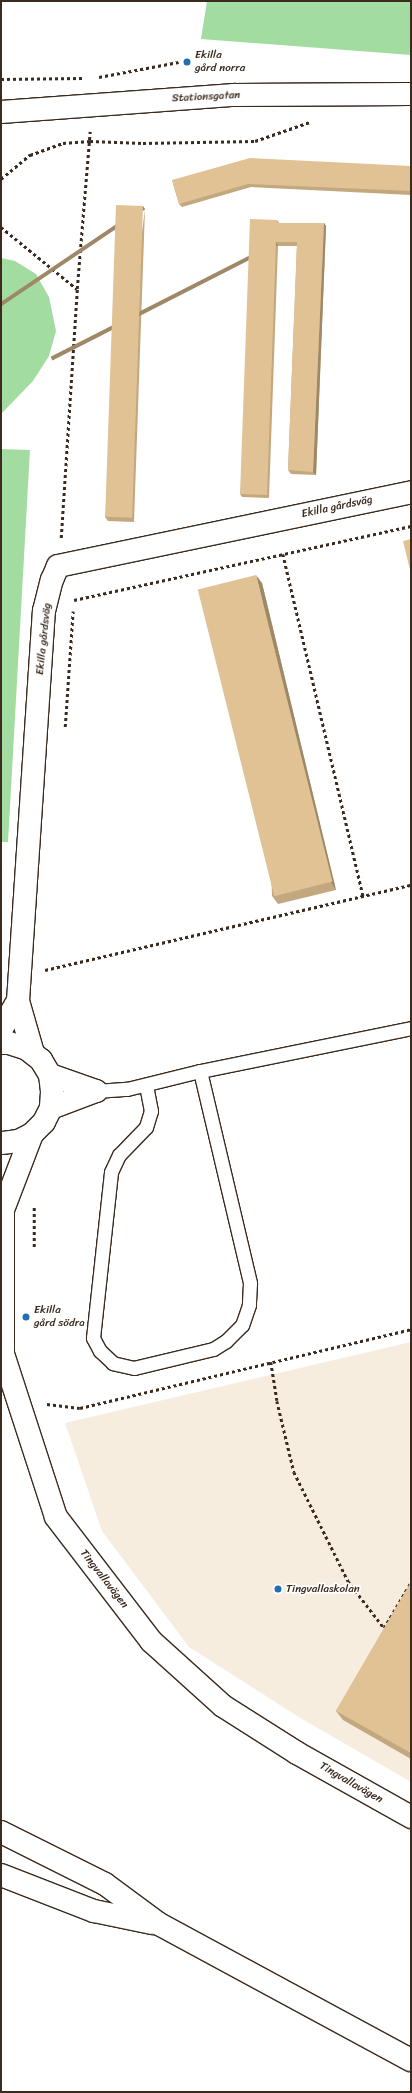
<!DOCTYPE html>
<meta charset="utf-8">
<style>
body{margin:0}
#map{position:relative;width:412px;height:2093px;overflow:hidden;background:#fff;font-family:Sriracha,sans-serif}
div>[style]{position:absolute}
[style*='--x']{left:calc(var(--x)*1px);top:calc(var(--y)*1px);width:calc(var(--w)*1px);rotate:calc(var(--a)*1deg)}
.built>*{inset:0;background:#f6eddf}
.green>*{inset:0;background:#a3dca1}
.path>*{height:2.5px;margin-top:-1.25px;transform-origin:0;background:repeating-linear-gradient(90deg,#3b2a1e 0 3px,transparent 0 6px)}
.roads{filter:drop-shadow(1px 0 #3b2a1e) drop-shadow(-1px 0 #3b2a1e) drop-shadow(0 1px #3b2a1e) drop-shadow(0 -1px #3b2a1e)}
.lane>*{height:13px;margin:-6.5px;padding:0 6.5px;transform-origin:6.5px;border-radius:6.5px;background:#fff}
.street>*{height:22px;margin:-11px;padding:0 11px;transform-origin:11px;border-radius:11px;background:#fff}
.secondary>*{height:22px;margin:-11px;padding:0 11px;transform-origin:11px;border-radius:11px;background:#fff}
.wall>*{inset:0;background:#c2a77f}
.shaded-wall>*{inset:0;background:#9e8868;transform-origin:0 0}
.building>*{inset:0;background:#e1c294;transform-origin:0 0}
.dots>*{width:11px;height:11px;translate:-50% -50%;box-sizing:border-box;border:2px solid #fff;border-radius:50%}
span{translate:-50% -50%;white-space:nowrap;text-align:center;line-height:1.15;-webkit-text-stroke:3.5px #fff;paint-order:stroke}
.poi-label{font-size:11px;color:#3b2a1e}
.left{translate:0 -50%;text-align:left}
.street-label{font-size:11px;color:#3b2a1e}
.frame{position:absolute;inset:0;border:2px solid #3b2a1e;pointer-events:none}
</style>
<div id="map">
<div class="built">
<i style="clip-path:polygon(411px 1342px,411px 1782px,297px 1716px,189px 1647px,102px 1531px,65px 1423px)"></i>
</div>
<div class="green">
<i style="clip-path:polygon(207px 1px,411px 1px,411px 55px,201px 39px)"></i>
<i style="clip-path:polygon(1px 258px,15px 261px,36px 274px,49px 297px,56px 331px,49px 356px,33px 381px,1px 414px)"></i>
<i style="clip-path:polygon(1px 449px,30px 450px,8px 842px,1px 842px)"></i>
</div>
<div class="path">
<i style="--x:99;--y:77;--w:81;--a:-10.6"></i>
<i style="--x:1;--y:79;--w:82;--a:-0.7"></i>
<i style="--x:1;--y:179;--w:38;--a:-40"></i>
<i style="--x:30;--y:155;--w:35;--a:-20"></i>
<i style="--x:63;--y:143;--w:27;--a:-4"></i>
<i style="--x:90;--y:141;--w:53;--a:2.2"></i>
<i style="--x:143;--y:143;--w:112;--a:-1"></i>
<i style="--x:255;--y:141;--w:58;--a:-19.1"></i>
<i style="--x:1;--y:227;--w:98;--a:39.2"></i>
<i style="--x:61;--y:538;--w:250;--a:-86.3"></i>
<i style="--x:77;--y:289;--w:158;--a:-85.3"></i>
<i style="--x:283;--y:554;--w:351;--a:76.8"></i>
<i style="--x:74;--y:600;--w:345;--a:-12.4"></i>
<i style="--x:65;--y:727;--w:116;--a:-86.1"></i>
<i style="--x:45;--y:970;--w:376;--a:-13.1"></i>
<i style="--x:34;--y:1247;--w:42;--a:-90"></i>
<i style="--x:271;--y:1362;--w:39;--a:81"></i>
<i style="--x:277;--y:1401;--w:73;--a:76.5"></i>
<i style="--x:294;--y:1472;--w:122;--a:63.6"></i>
<i style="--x:348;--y:1581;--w:59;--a:52.5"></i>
<i style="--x:384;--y:1628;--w:53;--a:-59.6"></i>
<i style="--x:47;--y:1404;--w:33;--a:7"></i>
<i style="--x:80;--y:1408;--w:340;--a:-13.4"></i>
</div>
<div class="roads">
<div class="lane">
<i style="--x:200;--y:1071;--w:215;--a:-11.5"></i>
<i style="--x:96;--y:1091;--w:31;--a:-4"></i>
<i style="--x:127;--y:1089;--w:75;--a:-13.9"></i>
<i style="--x:200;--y:1071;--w:218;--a:76.7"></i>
<i style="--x:250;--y:1283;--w:22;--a:93"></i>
<i style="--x:249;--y:1305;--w:21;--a:109"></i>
<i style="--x:242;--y:1325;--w:23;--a:135"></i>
<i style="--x:226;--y:1341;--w:15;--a:148"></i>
<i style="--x:213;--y:1349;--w:81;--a:166.5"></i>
<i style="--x:134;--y:1368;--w:22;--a:-167"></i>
<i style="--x:113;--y:1363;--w:18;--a:-137"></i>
<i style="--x:100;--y:1351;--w:15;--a:-118"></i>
<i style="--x:93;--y:1338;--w:167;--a:-83.8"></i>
<i style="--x:111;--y:1172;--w:19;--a:-65"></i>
<i style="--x:119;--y:1155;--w:39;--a:-46"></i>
<i style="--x:146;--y:1127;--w:17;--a:-73"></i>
<i style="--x:151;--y:1111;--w:26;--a:-101"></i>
</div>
<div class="street">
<i style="--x:1;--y:1030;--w:34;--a:-60"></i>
<i style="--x:1;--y:1043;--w:8;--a:0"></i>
<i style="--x:9;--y:1043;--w:19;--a:18"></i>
<i style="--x:27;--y:1049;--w:18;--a:38"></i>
<i style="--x:41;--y:1060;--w:17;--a:59"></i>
<i style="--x:50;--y:1075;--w:17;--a:83"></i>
<i style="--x:52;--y:1092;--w:16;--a:94"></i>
<i style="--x:51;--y:1108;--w:16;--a:117"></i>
<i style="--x:44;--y:1122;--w:17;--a:135"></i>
<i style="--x:32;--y:1134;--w:16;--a:153"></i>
<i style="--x:18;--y:1141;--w:17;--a:173"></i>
<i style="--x:33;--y:1053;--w:54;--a:-106.1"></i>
<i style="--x:18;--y:1001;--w:391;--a:-86.2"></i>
<i style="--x:44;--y:611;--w:32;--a:-76"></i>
<i style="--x:52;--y:580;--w:15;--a:-67"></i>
<i style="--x:58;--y:566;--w:361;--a:-11.8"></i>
<i style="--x:50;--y:1075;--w:49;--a:19.2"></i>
<i style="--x:51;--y:1108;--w:48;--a:-20.7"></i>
<i style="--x:32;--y:1134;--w:81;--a:110.9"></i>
<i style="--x:3;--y:1210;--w:144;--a:90"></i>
<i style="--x:3;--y:1354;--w:171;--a:72"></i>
<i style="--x:56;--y:1517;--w:156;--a:52.5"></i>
<i style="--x:151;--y:1641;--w:97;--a:42.1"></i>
<i style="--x:223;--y:1706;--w:88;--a:32.4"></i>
<i style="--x:297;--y:1753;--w:131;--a:29.3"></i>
</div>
<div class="secondary">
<i style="--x:1;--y:112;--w:234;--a:-4.2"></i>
<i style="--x:234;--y:95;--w:177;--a:-0.3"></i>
<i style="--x:1;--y:1832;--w:116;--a:26.6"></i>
<i style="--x:105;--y:1884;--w:67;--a:36.5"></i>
<i style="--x:159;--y:1924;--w:286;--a:28.4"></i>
<i style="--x:1;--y:1875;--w:100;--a:21.2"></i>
<i style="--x:94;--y:1911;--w:59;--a:11.7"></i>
</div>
</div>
<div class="wall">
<i style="clip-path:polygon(411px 166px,411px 195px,251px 187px,182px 207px,179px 204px,172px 180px)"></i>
<i style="clip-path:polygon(145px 209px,134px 522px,108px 521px,105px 517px)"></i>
<i style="clip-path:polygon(277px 220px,279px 223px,324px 223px,326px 226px,316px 475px,291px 474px,288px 470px,297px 246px,278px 246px,269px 498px,242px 497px,240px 494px)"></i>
<i style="clip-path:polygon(262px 583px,336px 890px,278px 904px,272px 896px)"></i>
<i style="clip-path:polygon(411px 1582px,411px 1759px,343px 1720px,336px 1711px)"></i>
</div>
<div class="shaded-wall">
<i style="left:143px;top:206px;width:4px;height:312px;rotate:56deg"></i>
<i style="clip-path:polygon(324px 223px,326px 226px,316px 475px,313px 472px)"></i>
<i style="left:276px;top:242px;width:4px;height:253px;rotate:63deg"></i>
<i style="clip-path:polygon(256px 575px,262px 583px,336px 890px,331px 882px)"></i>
</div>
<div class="building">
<i style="clip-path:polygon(250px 158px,411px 166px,411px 191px,248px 184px,179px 204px,172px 180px)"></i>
<i style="left:116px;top:205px;width:27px;height:312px;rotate:2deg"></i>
<i style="clip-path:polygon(250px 219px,277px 220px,277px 223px,324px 223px,313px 472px,288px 470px,297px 242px,276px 242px,267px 495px,240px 494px)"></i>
<i style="clip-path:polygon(411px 539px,411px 574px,403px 541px)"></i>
<i style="left:256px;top:575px;width:316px;height:60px;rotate:76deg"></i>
<i style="clip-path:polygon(411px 1582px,411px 1753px,336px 1711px)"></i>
</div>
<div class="dots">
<i style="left:187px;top:62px;background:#1f6fb2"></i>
<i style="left:26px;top:1317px;background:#1f6fb2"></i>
<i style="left:278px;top:1589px;background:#1f6fb2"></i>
</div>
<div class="poi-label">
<span class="left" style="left:195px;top:62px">Ekilla<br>gård norra</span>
<span class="left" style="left:34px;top:1317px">Ekilla<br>gård södra</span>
<span class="left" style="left:286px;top:1589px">Tingvallaskolan</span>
</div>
<div class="street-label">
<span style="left:206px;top:97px;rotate:-3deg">Stationsgatan</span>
<span style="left:337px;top:507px;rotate:-12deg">Ekilla gårdsväg</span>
<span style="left:44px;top:639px;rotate:-84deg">Ekilla gårdsväg</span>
<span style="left:104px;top:1579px;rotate:52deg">Tingvallavägen</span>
<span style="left:351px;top:1783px;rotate:30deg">Tingvallavägen</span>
</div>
<div class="frame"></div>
</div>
